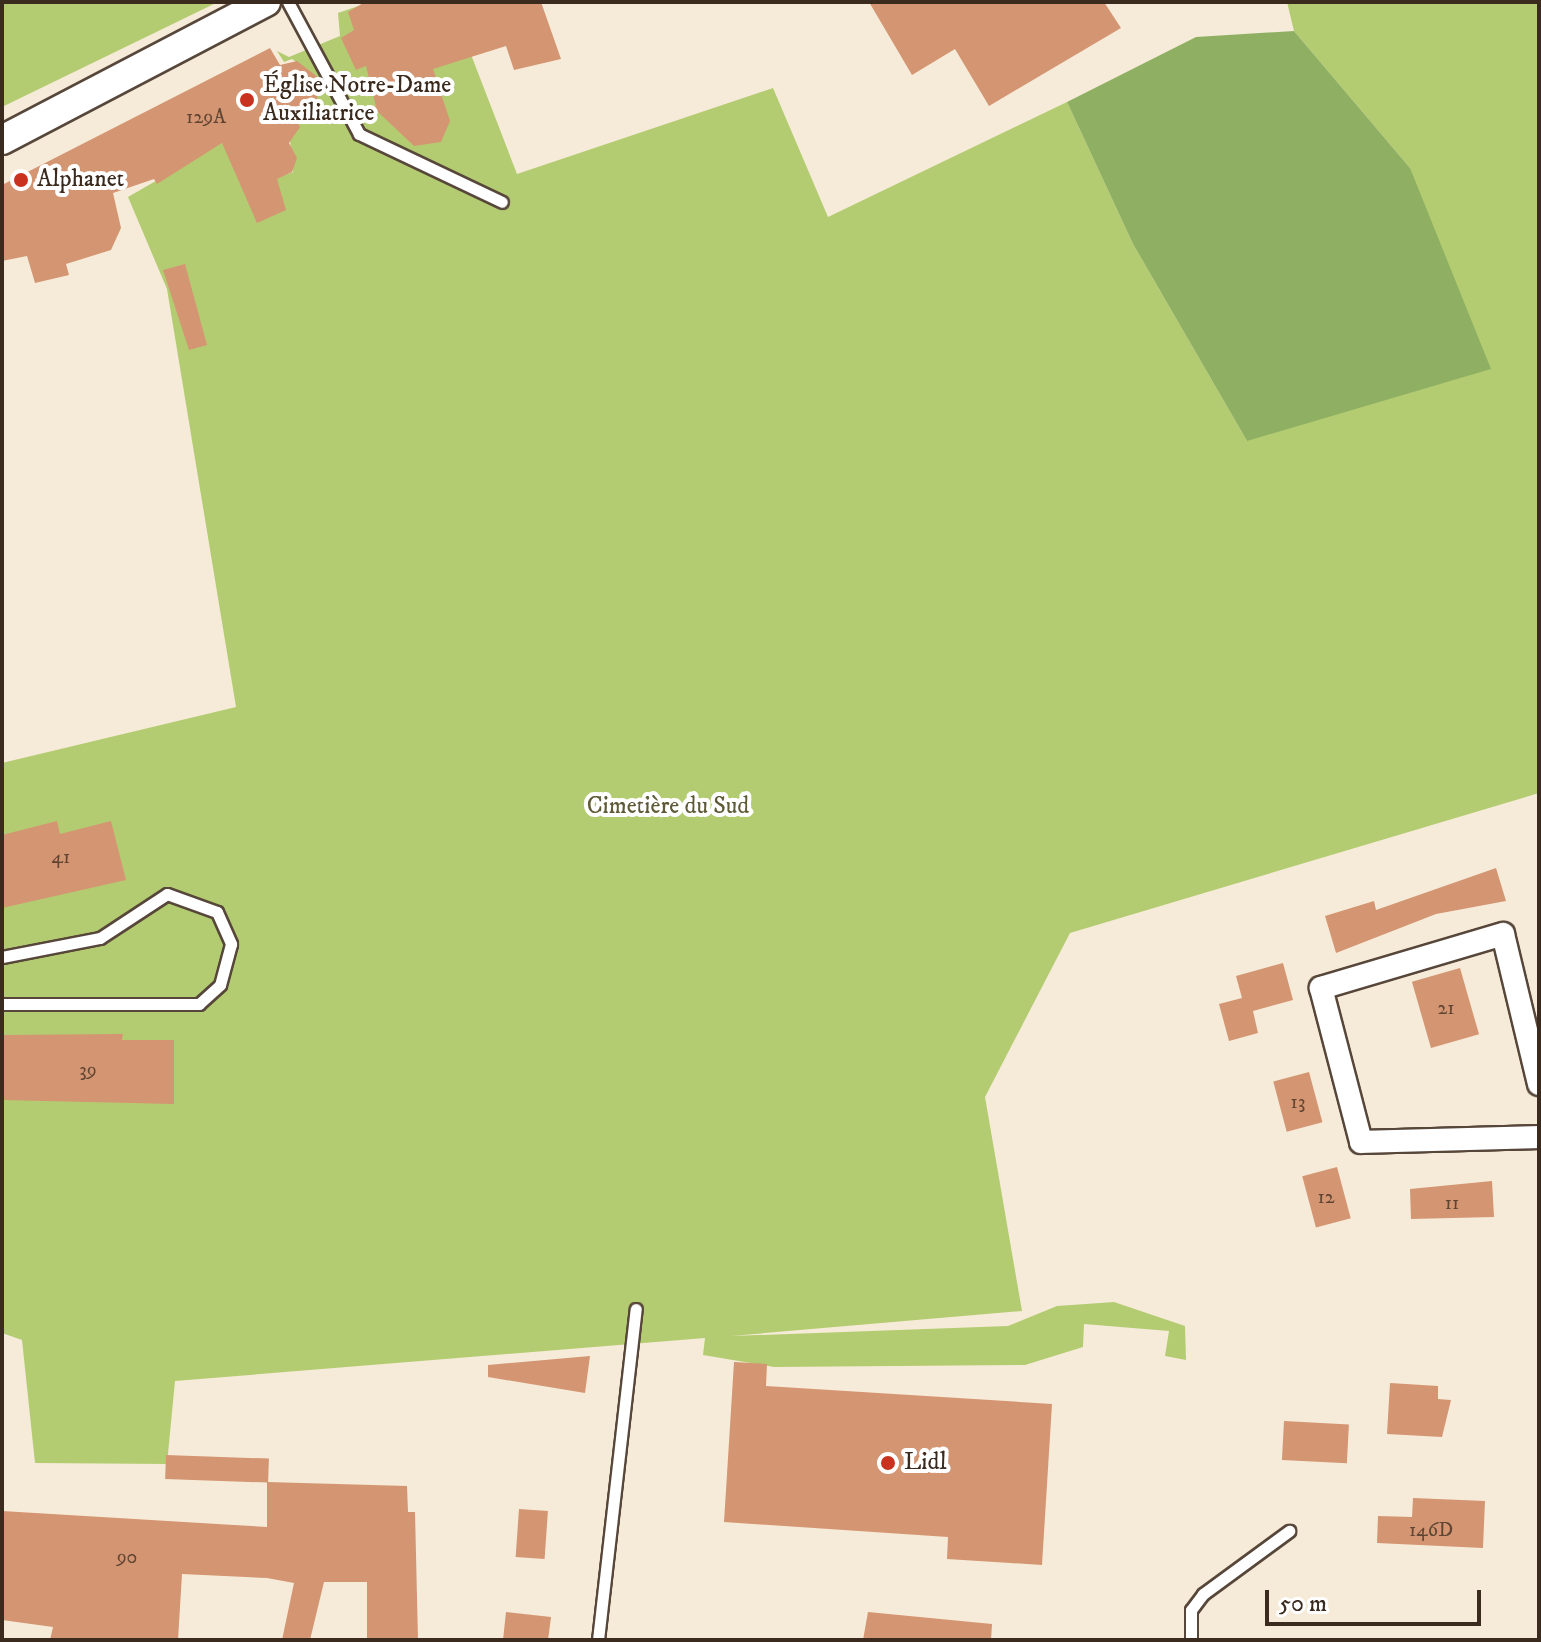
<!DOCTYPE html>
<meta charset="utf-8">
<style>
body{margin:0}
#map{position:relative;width:1541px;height:1642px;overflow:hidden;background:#f6ebd8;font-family:"IM FELL DW Pica",serif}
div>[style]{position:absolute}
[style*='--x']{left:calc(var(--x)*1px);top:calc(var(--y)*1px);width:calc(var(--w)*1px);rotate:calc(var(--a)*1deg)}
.green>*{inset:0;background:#b4cc71}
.forest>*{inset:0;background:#8fb063}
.building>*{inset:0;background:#d49572;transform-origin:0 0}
.roads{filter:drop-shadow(2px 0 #57473a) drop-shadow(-2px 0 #57473a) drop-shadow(0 2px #57473a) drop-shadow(0 -2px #57473a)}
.service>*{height:11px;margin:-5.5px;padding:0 5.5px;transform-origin:5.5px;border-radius:5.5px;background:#fff}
.minor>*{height:22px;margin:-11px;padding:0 11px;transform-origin:11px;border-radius:11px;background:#fff}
.tertiary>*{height:28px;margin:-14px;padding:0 14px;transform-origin:14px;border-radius:14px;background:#fff}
.dots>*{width:22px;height:22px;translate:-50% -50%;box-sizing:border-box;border:4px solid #fff;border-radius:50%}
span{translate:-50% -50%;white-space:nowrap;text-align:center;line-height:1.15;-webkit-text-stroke:8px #fff;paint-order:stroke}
.number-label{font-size:20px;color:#614533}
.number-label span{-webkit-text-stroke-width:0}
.poi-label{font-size:24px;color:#3b2a1e}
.left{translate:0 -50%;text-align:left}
.park-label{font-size:24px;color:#5f5b37}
.frame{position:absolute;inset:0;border:4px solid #3b2a1e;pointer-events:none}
.scale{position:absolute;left:1265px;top:1590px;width:216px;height:36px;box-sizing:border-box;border:4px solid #3b2a1e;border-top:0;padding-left:10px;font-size:24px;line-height:28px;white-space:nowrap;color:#3b2a1e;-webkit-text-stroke:6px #fff;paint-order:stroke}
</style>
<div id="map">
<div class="green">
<i style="clip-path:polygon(2px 2px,218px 2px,2px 107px)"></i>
<i style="clip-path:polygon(370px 2px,460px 26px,517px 174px,773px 88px,828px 217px,1067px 102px,1133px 244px,1247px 441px,1410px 168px,1294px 31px,1287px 2px,1539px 2px,1539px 793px,1070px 933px,985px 1097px,1022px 1311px,731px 1336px,1008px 1326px,1057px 1306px,1114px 1302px,1185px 1326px,1186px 1360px,1165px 1356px,1169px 1331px,1084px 1324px,1083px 1347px,1025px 1365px,774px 1367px,703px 1355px,705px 1338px,175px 1381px,167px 1464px,35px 1463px,22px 1340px,2px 1333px,2px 763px,236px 707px,167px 289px,128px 197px,225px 141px,277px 178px,293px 172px,290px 140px,298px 129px,292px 115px,312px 107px,313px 74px,292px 59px,284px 62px,277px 51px,289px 57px,340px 36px,338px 13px)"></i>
</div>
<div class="forest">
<i style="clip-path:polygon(1294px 31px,1410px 168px,1491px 369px,1247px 441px,1133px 244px,1067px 102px,1196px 37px)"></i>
</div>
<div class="building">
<i style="clip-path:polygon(365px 2px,541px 2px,561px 59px,514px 70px,506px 46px,433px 69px,450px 121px,441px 142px,414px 146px,377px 111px,366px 66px,356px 70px,341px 38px,354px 30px,348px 12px)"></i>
<i style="clip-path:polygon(869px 2px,1104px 2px,1121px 28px,989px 106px,955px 49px,912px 75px)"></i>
<i style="clip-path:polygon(270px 48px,280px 65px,297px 61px,319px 78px,317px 101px,294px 115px,300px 127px,289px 143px,297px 158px,292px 172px,277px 179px,286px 210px,257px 223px,222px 143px,157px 184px,154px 179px,113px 193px,121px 228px,111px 250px,66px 264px,69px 275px,35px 283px,27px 256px,2px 261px,2px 185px)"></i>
<i style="clip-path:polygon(185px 264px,207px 345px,189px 350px,163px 270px)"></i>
<i style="clip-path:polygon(57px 821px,60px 834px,111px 821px,126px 880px,2px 908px,2px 835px)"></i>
<i style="clip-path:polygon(1496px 868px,1506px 901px,1436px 914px,1336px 953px,1325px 916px,1374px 901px,1376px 910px)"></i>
<i style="clip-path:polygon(1283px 963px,1293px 1000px,1253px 1011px,1258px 1033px,1229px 1041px,1219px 1004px,1242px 998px,1236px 976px)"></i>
<i style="left:1460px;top:968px;width:69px;height:50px;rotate:74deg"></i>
<i style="clip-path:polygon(123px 1034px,122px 1040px,174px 1040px,174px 1104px,2px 1100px,2px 1035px)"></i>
<i style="left:1309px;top:1072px;width:52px;height:37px;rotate:75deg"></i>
<i style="left:1337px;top:1167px;width:53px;height:36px;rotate:75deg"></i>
<i style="clip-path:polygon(1492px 1181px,1494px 1217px,1411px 1219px,1410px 1189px)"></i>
<i style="clip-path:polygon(590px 1356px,585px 1393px,488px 1377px,488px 1365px)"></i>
<i style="clip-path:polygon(734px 1362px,767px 1364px,766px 1386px,1052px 1404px,1042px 1565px,947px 1559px,948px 1537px,724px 1522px)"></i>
<i style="clip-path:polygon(1390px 1383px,1438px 1386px,1438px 1399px,1451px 1400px,1442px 1437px,1387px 1434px)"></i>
<i style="left:1284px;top:1421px;width:65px;height:39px;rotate:3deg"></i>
<i style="left:166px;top:1455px;width:103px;height:24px;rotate:2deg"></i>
<i style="clip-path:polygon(267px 1482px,407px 1486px,408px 1512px,415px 1512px,418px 1640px,367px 1640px,367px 1582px,324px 1582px,310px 1640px,282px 1640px,294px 1583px,267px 1578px,182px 1574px,178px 1640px,50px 1640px,53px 1627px,2px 1620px,2px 1511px,267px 1527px)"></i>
<i style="clip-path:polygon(1413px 1498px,1485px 1501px,1483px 1548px,1377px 1543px,1378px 1516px,1412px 1517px)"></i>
<i style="left:519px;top:1509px;width:29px;height:48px;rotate:4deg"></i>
<i style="clip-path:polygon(506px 1612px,551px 1617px,548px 1640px,503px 1640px)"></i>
<i style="clip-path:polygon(868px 1612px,992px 1624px,991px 1640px,863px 1640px)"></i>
</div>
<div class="roads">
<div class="service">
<i style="--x:288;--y:2;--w:150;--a:61.7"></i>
<i style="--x:359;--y:134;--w:158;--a:25.4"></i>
<i style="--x:2;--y:957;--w:100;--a:-11"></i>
<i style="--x:100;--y:938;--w:80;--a:-33.3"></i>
<i style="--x:167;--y:894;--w:53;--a:19.8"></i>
<i style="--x:217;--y:912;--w:35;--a:66"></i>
<i style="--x:231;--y:944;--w:42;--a:105"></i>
<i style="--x:220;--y:985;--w:28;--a:138"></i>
<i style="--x:199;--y:1004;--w:197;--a:180"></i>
<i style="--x:598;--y:1640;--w:333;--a:-83.5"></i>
<i style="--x:1191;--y:1640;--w:30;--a:-90"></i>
<i style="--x:1191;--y:1610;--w:20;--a:-53"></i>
<i style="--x:1203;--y:1594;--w:107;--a:-36.2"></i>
</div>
<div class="minor">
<i style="--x:1539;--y:1084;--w:154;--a:-103.5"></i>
<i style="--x:1503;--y:934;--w:190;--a:163.5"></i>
<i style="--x:1321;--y:988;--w:159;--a:75.4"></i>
<i style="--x:1361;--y:1142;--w:178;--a:-1.6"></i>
</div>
<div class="tertiary">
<i style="--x:2;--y:140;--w:298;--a:-27.6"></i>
</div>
</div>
<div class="dots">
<i style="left:247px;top:100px;background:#c8321e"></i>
<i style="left:21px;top:180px;background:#c8321e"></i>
<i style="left:888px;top:1463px;background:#c8321e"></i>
</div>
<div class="number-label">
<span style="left:206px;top:117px">129A</span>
<span style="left:61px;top:857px">41</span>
<span style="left:1446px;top:1008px">21</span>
<span style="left:88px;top:1070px">39</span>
<span style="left:1298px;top:1102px">13</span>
<span style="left:1326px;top:1197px">12</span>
<span style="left:1452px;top:1203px">11</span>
<span style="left:1431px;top:1530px">146D</span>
<span style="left:127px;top:1557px">90</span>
</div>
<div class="poi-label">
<span class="left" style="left:263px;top:100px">Église Notre-Dame<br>Auxiliatrice</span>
<span class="left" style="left:37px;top:180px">Alphanet</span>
<span class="left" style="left:904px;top:1463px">Lidl</span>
</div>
<div class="park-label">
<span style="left:668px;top:807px">Cimetière du Sud</span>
</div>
<div class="frame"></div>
<div class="scale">50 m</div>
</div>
